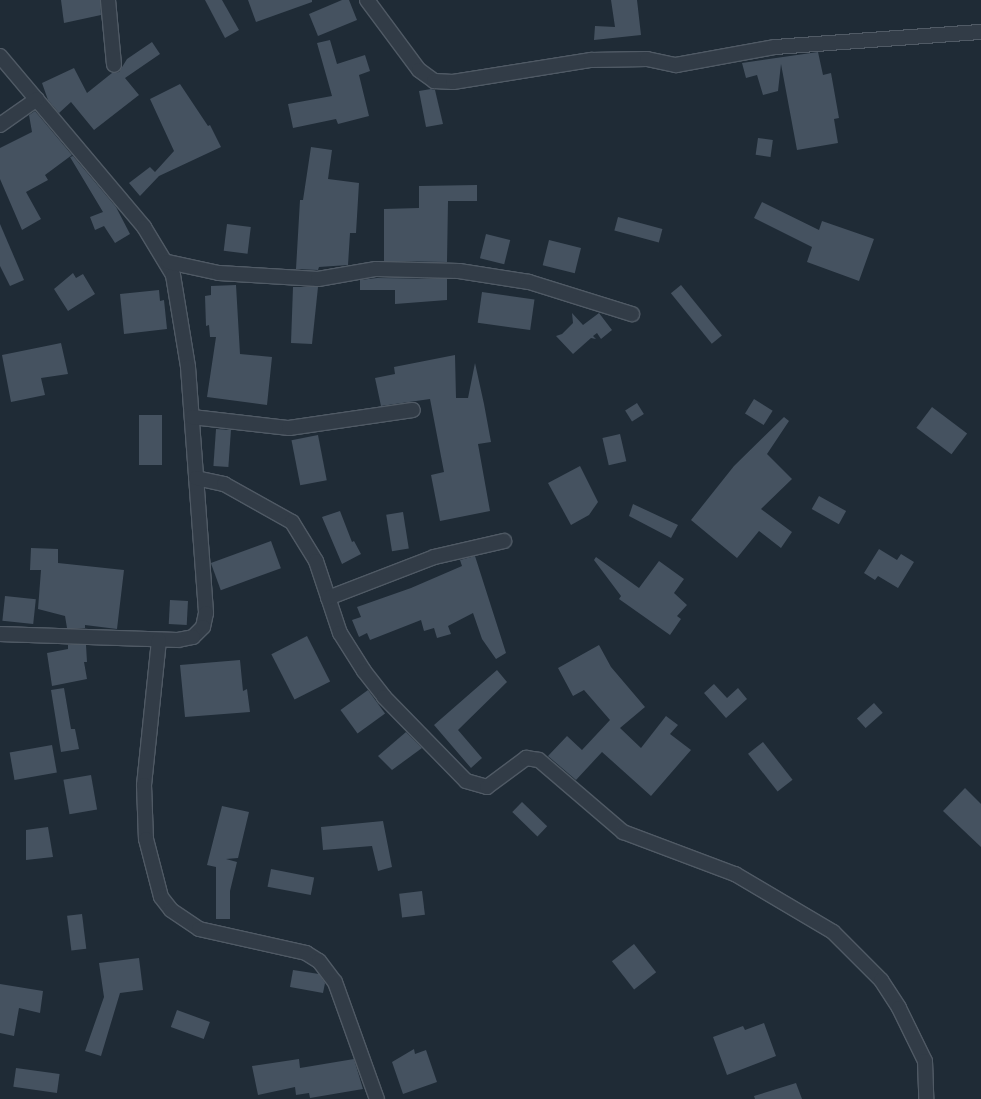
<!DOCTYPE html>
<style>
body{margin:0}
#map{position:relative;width:981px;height:1099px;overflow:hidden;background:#1f2b36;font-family:Quicksand,sans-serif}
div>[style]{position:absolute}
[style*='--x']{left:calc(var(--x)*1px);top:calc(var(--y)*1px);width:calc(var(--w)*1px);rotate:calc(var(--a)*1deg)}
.building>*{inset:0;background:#455260;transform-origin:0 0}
.roads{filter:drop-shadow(1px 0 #505a65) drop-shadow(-1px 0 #505a65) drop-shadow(0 1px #505a65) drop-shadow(0 -1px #505a65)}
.minor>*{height:14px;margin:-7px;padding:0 7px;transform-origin:7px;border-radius:7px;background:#323c47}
span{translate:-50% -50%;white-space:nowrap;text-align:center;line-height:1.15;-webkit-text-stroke:3.5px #18212b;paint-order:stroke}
</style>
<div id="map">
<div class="building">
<i style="clip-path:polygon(61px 0,100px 0,101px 15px,64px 23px)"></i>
<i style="clip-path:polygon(205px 0,222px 0,239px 30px,225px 38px)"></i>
<i style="clip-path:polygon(248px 0,312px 0,312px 2px,256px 22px)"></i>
<i style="clip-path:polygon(342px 0,349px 0,357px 20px,318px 36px,309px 14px)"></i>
<i style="clip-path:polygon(611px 0,637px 0,641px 35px,594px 40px,595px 26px,615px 27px)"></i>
<i style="clip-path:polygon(330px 40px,337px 64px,365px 55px,370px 71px,359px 75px,369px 116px,338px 124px,336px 119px,293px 128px,288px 104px,332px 96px,317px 43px)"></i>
<i style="clip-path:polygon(152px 42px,160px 54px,125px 78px,139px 95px,94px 130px,71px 102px,59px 113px,48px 100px,42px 83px,74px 68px,87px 93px,112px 73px,119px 72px,127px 59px)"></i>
<i style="clip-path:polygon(818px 52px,823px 75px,831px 73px,839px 118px,834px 119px,838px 143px,797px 150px,781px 64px,778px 91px,763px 95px,757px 75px,746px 78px,742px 63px)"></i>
<i style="clip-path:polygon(180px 84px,208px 126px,210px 125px,221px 147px,159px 176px,140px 196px,129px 183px,150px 167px,155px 172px,174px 151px,150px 99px)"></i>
<i style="clip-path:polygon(431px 89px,435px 90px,443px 124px,426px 127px,419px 91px)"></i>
<i style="clip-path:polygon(35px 111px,72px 155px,45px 175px,48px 180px,26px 192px,41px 219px,22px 230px,0 179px,0 148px,32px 132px,29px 115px)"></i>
<i style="left:758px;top:138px;width:15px;height:17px;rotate:8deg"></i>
<i style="clip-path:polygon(311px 147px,332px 150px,328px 179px,359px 183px,356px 233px,350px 233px,348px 265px,319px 267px,318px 270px,296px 269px,300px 200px,303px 200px)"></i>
<i style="clip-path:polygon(73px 156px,116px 207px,130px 234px,115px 243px,104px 226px,95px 230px,90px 217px,103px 212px,70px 157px)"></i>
<i style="clip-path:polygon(477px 185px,477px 201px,448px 201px,447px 262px,384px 261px,384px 209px,419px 208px,419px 186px)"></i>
<i style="clip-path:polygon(762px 202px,819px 230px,822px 221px,874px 239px,859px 281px,807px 262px,812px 247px,754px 218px)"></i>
<i style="left:618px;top:217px;width:46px;height:14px;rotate:15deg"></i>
<i style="clip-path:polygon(0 224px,24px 280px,10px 286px,0 266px)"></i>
<i style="left:227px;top:224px;width:24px;height:27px;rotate:7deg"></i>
<i style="left:486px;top:234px;width:25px;height:25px;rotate:14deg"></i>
<i style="left:549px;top:240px;width:33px;height:26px;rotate:14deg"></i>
<i style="clip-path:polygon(73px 273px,76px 278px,83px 274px,95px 294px,68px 311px,54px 289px)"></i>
<i style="clip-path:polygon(377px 278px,447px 279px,447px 300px,395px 304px,395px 290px,360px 290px,360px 280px)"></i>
<i style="clip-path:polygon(236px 285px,240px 354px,272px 357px,267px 405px,207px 397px,216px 337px,210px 337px,209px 325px,206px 326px,205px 296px,211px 295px,211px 286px)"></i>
<i style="left:681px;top:285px;width:65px;height:13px;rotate:51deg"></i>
<i style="clip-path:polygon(293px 287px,318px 287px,312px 344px,291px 343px)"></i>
<i style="clip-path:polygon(159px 290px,160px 301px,164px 300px,167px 329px,124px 334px,120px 294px)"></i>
<i style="left:482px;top:292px;width:53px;height:31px;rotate:8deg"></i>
<i style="clip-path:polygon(572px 313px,583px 325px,599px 313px,612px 330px,601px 339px,597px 333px,593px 336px,596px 339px,591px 338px,573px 354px,556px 336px,562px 334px,573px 323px)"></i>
<i style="clip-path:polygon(61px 343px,68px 374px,41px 378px,45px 395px,11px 402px,2px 355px)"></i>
<i style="clip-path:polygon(455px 355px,456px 398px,468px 398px,475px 363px,484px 404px,491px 442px,478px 444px,490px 511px,440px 521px,431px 475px,444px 472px,430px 399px,381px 406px,375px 378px,395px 374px,394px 367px)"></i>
<i style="left:754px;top:399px;width:22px;height:17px;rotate:32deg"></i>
<i style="left:637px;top:403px;width:13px;height:14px;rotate:58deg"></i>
<i style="left:932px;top:407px;width:44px;height:26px;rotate:37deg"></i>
<i style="left:139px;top:415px;width:23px;height:50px"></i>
<i style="clip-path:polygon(784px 417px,789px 421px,767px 454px,792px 479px,761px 509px,792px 532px,781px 548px,759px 531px,737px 558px,691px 520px,734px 466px)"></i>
<i style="left:216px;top:429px;width:15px;height:37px;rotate:4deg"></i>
<i style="left:620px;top:434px;width:28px;height:18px;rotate:77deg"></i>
<i style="left:318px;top:435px;width:46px;height:27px;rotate:79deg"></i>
<i style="clip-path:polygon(580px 466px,598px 502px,589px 515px,571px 525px,548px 483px)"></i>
<i style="left:819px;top:496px;width:31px;height:15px;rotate:29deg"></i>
<i style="clip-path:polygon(633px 504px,678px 525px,671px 538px,629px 516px)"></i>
<i style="clip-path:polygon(340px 511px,352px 542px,354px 541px,361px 554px,342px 564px,322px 517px)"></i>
<i style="left:403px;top:512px;width:37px;height:17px;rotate:81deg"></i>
<i style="left:271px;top:541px;width:29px;height:64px;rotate:70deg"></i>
<i style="clip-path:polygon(31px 548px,58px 549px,58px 563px,124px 570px,117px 629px,85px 625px,85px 628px,67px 628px,65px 616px,38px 609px,41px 570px,30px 570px)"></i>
<i style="clip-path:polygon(879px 549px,897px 560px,901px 554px,914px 562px,898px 588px,878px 576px,875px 580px,864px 573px)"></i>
<i style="clip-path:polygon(475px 556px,506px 653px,496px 659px,482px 639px,473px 613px,448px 626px,451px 634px,437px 638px,434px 628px,424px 631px,421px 620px,370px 640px,367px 633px,359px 637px,352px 620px,361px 617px,357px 607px,411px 588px,462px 566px,460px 560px)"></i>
<i style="clip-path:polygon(596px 557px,639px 588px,659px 561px,684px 579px,674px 593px,687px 605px,677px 616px,681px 619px,670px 635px,619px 599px,621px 596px,594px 560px)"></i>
<i style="left:5px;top:596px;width:31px;height:25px;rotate:6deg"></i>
<i style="left:170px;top:600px;width:18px;height:24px;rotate:3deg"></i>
<i style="left:307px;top:636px;width:51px;height:40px;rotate:63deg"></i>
<i style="clip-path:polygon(68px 645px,86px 645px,87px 662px,84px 662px,87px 679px,52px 686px,47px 653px,68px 649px)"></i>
<i style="clip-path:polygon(599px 645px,611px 667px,645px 707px,620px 728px,641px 748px,666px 716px,678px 725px,670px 734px,691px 750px,651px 796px,602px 752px,576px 780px,548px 756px,567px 736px,582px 750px,610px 720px,584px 690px,573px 696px,558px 668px)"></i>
<i style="clip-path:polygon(240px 660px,243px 691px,247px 689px,250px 712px,185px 717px,180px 665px)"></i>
<i style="clip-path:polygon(497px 670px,507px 682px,458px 730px,482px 758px,471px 768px,434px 725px)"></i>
<i style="clip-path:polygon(714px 684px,727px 698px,738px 688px,747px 699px,726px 718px,704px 693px)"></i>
<i style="clip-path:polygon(64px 688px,71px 729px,75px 729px,79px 749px,61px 752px,51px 690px)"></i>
<i style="left:368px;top:690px;width:29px;height:34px;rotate:54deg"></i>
<i style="left:874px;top:703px;width:13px;height:23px;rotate:48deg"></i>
<i style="clip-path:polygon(406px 732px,422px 748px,392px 770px,378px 756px)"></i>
<i style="left:763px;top:742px;width:48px;height:19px;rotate:52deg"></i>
<i style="left:52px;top:745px;width:28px;height:43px;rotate:80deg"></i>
<i style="left:91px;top:775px;width:35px;height:28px;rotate:80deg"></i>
<i style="clip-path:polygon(965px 788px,981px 804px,981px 847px,943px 811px)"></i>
<i style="left:522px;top:802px;width:35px;height:14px;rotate:44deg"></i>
<i style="clip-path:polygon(222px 806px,249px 812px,238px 858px,226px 859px,237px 862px,230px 891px,230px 919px,216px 919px,216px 867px,207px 865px)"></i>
<i style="clip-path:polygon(383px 821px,392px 867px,378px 871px,372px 846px,323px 850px,321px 827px)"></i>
<i style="clip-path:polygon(48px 827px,53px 857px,26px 860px,26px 830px)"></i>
<i style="left:271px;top:869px;width:44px;height:18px;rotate:11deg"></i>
<i style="left:422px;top:891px;width:24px;height:23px;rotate:83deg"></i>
<i style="left:82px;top:914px;width:35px;height:15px;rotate:83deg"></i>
<i style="left:634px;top:944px;width:36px;height:28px;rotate:52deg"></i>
<i style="clip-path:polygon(139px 958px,143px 990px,120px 993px,101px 1056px,85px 1051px,104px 997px,99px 963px)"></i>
<i style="clip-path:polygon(293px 970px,319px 974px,325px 983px,323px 993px,290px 987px)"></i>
<i style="clip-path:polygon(0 984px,43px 991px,40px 1013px,19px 1008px,14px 1036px,0 1033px)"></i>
<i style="left:177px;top:1010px;width:35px;height:18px;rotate:20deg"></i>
<i style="clip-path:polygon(764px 1023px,776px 1056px,727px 1075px,713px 1037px,743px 1026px,745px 1030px)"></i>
<i style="clip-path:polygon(414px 1049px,415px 1054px,426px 1050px,437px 1082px,403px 1094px,392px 1062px)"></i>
<i style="clip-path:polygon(299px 1059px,300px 1068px,354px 1059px,363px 1089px,310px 1098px,309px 1093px,296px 1095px,295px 1087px,258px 1095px,252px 1066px)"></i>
<i style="left:16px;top:1068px;width:44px;height:19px;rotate:8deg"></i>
<i style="clip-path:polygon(796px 1083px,802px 1099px,755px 1099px,754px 1096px)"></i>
</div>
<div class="roads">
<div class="minor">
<i style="--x:108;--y:0;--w:65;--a:84.7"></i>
<i style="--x:367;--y:0;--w:87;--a:53.4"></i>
<i style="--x:419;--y:70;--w:19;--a:36"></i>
<i style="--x:434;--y:81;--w:19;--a:3"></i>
<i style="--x:453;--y:82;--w:140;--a:-9.1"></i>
<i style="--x:591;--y:60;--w:56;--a:-1"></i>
<i style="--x:647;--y:59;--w:30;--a:12"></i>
<i style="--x:676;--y:65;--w:101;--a:-10.3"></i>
<i style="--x:775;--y:47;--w:207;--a:-4.2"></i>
<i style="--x:0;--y:56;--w:224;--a:49.9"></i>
<i style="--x:144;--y:227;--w:56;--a:58.9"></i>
<i style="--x:173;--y:275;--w:93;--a:80.7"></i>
<i style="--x:188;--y:367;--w:247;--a:85.8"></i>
<i style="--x:206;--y:613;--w:14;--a:102"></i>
<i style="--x:203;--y:627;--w:14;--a:135"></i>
<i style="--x:193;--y:637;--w:15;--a:169"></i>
<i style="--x:178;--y:640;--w:178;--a:-178.1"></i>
<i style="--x:0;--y:125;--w:45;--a:-35.1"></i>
<i style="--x:168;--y:262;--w:52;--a:12.2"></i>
<i style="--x:219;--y:273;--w:99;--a:3.5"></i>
<i style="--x:318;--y:279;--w:59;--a:-9.8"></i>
<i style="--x:376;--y:269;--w:83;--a:1.4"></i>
<i style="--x:459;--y:271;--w:71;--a:8.9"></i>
<i style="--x:529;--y:282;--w:108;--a:17.3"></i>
<i style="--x:192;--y:417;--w:98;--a:6.5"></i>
<i style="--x:289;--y:428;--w:125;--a:-8.3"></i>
<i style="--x:196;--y:478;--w:29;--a:12"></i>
<i style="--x:224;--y:484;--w:78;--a:29.2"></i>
<i style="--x:292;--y:522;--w:46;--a:58.4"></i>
<i style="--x:316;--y:561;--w:76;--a:71.6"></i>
<i style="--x:340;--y:633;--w:45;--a:57.7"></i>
<i style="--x:364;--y:671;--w:33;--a:52"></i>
<i style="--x:384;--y:697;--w:117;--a:45.7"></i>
<i style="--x:466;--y:781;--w:22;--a:16"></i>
<i style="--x:487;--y:787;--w:49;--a:-36.6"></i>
<i style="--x:526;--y:758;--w:13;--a:9"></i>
<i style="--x:539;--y:760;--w:111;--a:40.6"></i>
<i style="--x:623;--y:832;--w:120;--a:20.6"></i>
<i style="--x:735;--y:874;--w:114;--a:30.6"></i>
<i style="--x:833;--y:932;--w:68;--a:45"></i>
<i style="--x:881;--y:980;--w:33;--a:57"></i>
<i style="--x:899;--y:1008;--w:59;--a:63.9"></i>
<i style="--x:925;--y:1061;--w:38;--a:88"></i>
<i style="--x:328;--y:598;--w:114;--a:-21.1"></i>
<i style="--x:434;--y:557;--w:72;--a:-12.9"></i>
<i style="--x:159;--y:640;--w:146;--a:95.9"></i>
<i style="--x:144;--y:785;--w:54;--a:87.9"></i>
<i style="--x:146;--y:839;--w:60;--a:75.5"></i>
<i style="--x:161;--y:897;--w:16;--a:52"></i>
<i style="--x:171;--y:910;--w:34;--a:34"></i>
<i style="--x:199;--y:929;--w:110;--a:12.6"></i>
<i style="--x:306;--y:953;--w:15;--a:32"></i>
<i style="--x:319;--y:961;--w:26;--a:53"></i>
<i style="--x:335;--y:982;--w:124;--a:70.3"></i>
</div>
</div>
</div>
